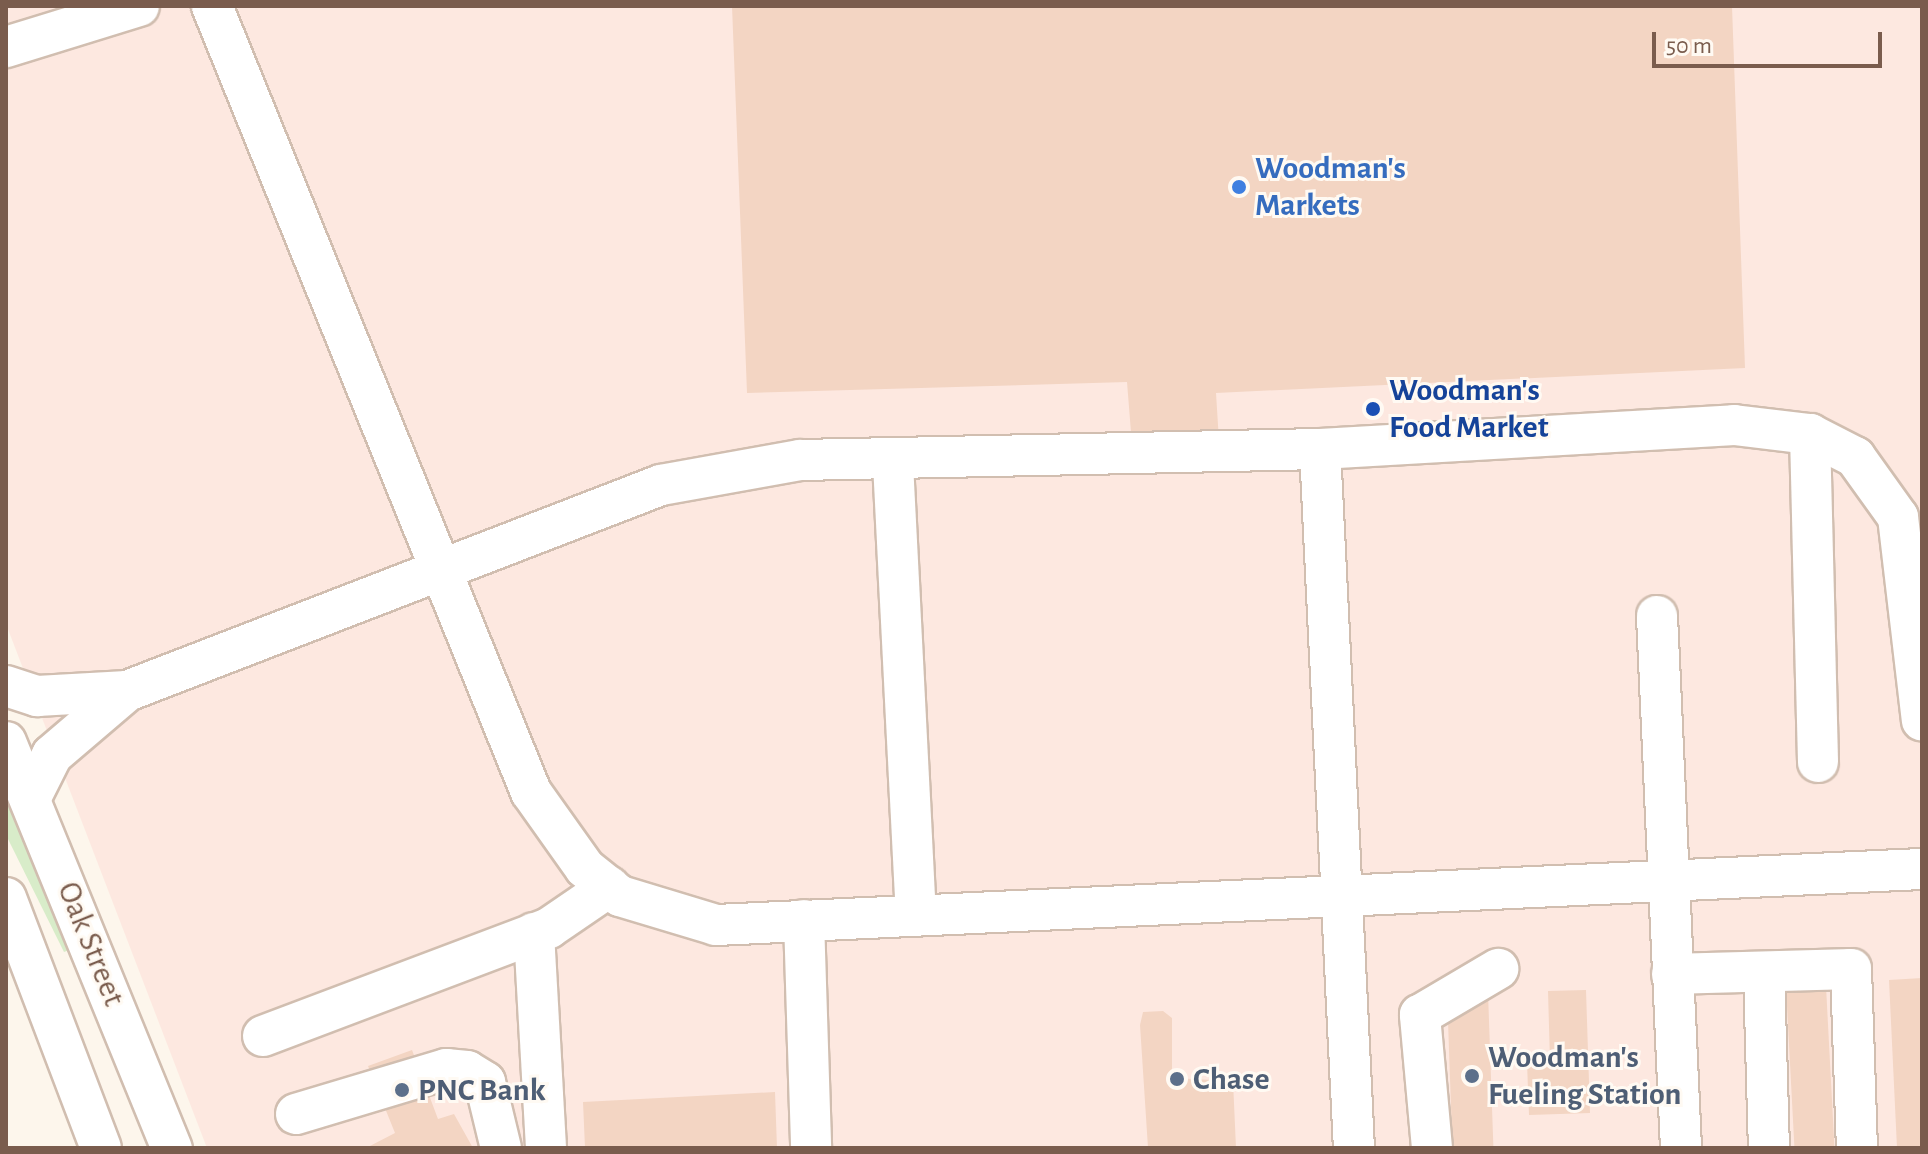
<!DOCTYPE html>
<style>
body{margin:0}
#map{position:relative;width:1928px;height:1154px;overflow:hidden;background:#fdf6ec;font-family:"Alegreya Sans",sans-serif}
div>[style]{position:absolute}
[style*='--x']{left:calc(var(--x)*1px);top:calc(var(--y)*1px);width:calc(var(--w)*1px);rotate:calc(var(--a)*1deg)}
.commercial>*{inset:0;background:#fde8e0}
.green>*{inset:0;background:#d8ecc9}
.building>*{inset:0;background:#f3d5c3;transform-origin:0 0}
.roads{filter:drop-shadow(2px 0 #d1beb0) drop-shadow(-2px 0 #d1beb0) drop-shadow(0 2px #d1beb0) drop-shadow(0 -2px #d1beb0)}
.minor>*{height:40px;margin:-20px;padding:0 20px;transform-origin:20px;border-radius:20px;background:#fff}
.dots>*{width:22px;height:22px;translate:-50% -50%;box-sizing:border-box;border:4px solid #fffaf3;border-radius:50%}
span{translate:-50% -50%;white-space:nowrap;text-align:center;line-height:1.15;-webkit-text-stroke:6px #fffaf3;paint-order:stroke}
.shop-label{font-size:32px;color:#366cbe;font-weight:700}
.left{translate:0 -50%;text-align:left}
.transit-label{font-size:32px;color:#164399;font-weight:700}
.street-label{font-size:32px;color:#7a5c4d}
.service-label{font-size:32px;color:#4e5e75;font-weight:700}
.frame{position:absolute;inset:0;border:8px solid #7a5c4d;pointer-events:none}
.scale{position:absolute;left:1652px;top:32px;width:230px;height:36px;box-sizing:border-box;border:4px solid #7a5c4d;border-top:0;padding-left:10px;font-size:24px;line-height:28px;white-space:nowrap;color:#7a5c4d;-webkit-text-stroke:6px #fffaf3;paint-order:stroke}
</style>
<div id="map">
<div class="commercial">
<i style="clip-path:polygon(6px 6px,1922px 6px,1922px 1148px,207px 1148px,6px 624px)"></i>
</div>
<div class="green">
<i style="clip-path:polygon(6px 799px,75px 948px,64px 952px,6px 835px)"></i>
</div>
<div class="building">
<i style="clip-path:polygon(732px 6px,1732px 6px,1745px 368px,1216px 393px,1219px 441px,1132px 445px,1127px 382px,747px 393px)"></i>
<i style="clip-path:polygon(1922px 978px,1922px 1148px,1897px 1148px,1889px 980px)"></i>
<i style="left:1826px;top:986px;width:162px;height:40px;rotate:87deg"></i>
<i style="clip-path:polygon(1586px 990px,1590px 1113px,1529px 1115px,1527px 1063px,1550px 1062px,1548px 991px)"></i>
<i style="left:1488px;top:992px;width:156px;height:41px;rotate:88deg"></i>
<i style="clip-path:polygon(1163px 1011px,1172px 1018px,1172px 1078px,1233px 1081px,1236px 1148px,1148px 1148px,1140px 1025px,1143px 1012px)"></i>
<i style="clip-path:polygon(412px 1050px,438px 1119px,454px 1114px,473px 1148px,366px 1148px,395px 1133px,368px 1066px)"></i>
<i style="clip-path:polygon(775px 1092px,777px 1148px,585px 1148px,583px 1102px)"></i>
</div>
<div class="roads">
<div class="minor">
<i style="--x:212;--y:6;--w:848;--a:67.91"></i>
<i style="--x:531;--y:792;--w:93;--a:54.6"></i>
<i style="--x:585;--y:868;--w:45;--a:38.7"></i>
<i style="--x:620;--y:896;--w:100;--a:16.8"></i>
<i style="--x:716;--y:925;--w:1207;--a:-2.66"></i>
<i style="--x:6;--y:47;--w:139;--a:-17.1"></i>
<i style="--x:1810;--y:434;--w:328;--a:88.6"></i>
<i style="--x:1320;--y:449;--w:700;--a:87.22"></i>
<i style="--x:893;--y:463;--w:453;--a:87.1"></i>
<i style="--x:1657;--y:616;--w:533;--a:87.42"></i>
<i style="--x:6;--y:686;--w:33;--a:18"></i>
<i style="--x:37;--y:696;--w:90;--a:-3.2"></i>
<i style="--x:6;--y:742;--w:439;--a:67.8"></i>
<i style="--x:30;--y:799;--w:49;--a:-63.4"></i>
<i style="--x:52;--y:755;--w:99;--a:-40.5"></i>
<i style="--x:127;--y:691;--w:572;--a:-21.1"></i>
<i style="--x:661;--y:485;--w:141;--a:-10.2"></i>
<i style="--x:800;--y:460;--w:520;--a:-1.21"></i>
<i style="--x:1320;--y:449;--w:415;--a:-3.3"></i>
<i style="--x:1734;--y:425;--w:77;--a:6.8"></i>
<i style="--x:1810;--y:434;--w:51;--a:27.1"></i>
<i style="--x:1855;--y:457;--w:74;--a:54.4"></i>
<i style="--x:1898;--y:517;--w:205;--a:83.3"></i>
<i style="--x:6;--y:898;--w:267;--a:69.2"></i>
<i style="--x:804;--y:920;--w:228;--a:88.2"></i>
<i style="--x:534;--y:933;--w:215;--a:86.8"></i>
<i style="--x:1764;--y:972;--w:176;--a:88.4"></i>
<i style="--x:1672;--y:974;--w:179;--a:-1.6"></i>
<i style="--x:1851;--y:969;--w:179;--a:88.1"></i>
<i style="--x:263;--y:1036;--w:306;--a:-20.7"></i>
<i style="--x:549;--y:928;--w:73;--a:-34.3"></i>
<i style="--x:296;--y:1114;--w:157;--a:-16.7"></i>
<i style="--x:446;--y:1069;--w:21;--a:5"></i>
<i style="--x:467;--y:1071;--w:21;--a:31"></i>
<i style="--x:485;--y:1082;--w:68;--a:76.4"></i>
<i style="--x:1432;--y:1148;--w:134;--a:-95.2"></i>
<i style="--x:1420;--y:1015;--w:91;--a:-30.5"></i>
</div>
</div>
<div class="dots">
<i style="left:1239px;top:187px;background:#3f7fe0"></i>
<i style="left:1373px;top:409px;background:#1a4fb4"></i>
<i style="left:1472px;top:1076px;background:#5c6f8a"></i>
<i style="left:1177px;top:1079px;background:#5c6f8a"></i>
<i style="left:402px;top:1090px;background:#5c6f8a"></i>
</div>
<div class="shop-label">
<span class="left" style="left:1255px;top:187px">Woodman's<br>Markets</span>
</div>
<div class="transit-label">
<span class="left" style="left:1389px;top:409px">Woodman's<br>Food Market</span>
</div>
<div class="street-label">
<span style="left:91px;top:944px;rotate:68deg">Oak Street</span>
</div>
<div class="service-label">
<span class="left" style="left:1488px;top:1076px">Woodman's<br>Fueling Station</span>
<span class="left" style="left:1193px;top:1079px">Chase</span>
<span class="left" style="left:418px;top:1090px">PNC Bank</span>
</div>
<div class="frame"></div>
<div class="scale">50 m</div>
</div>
